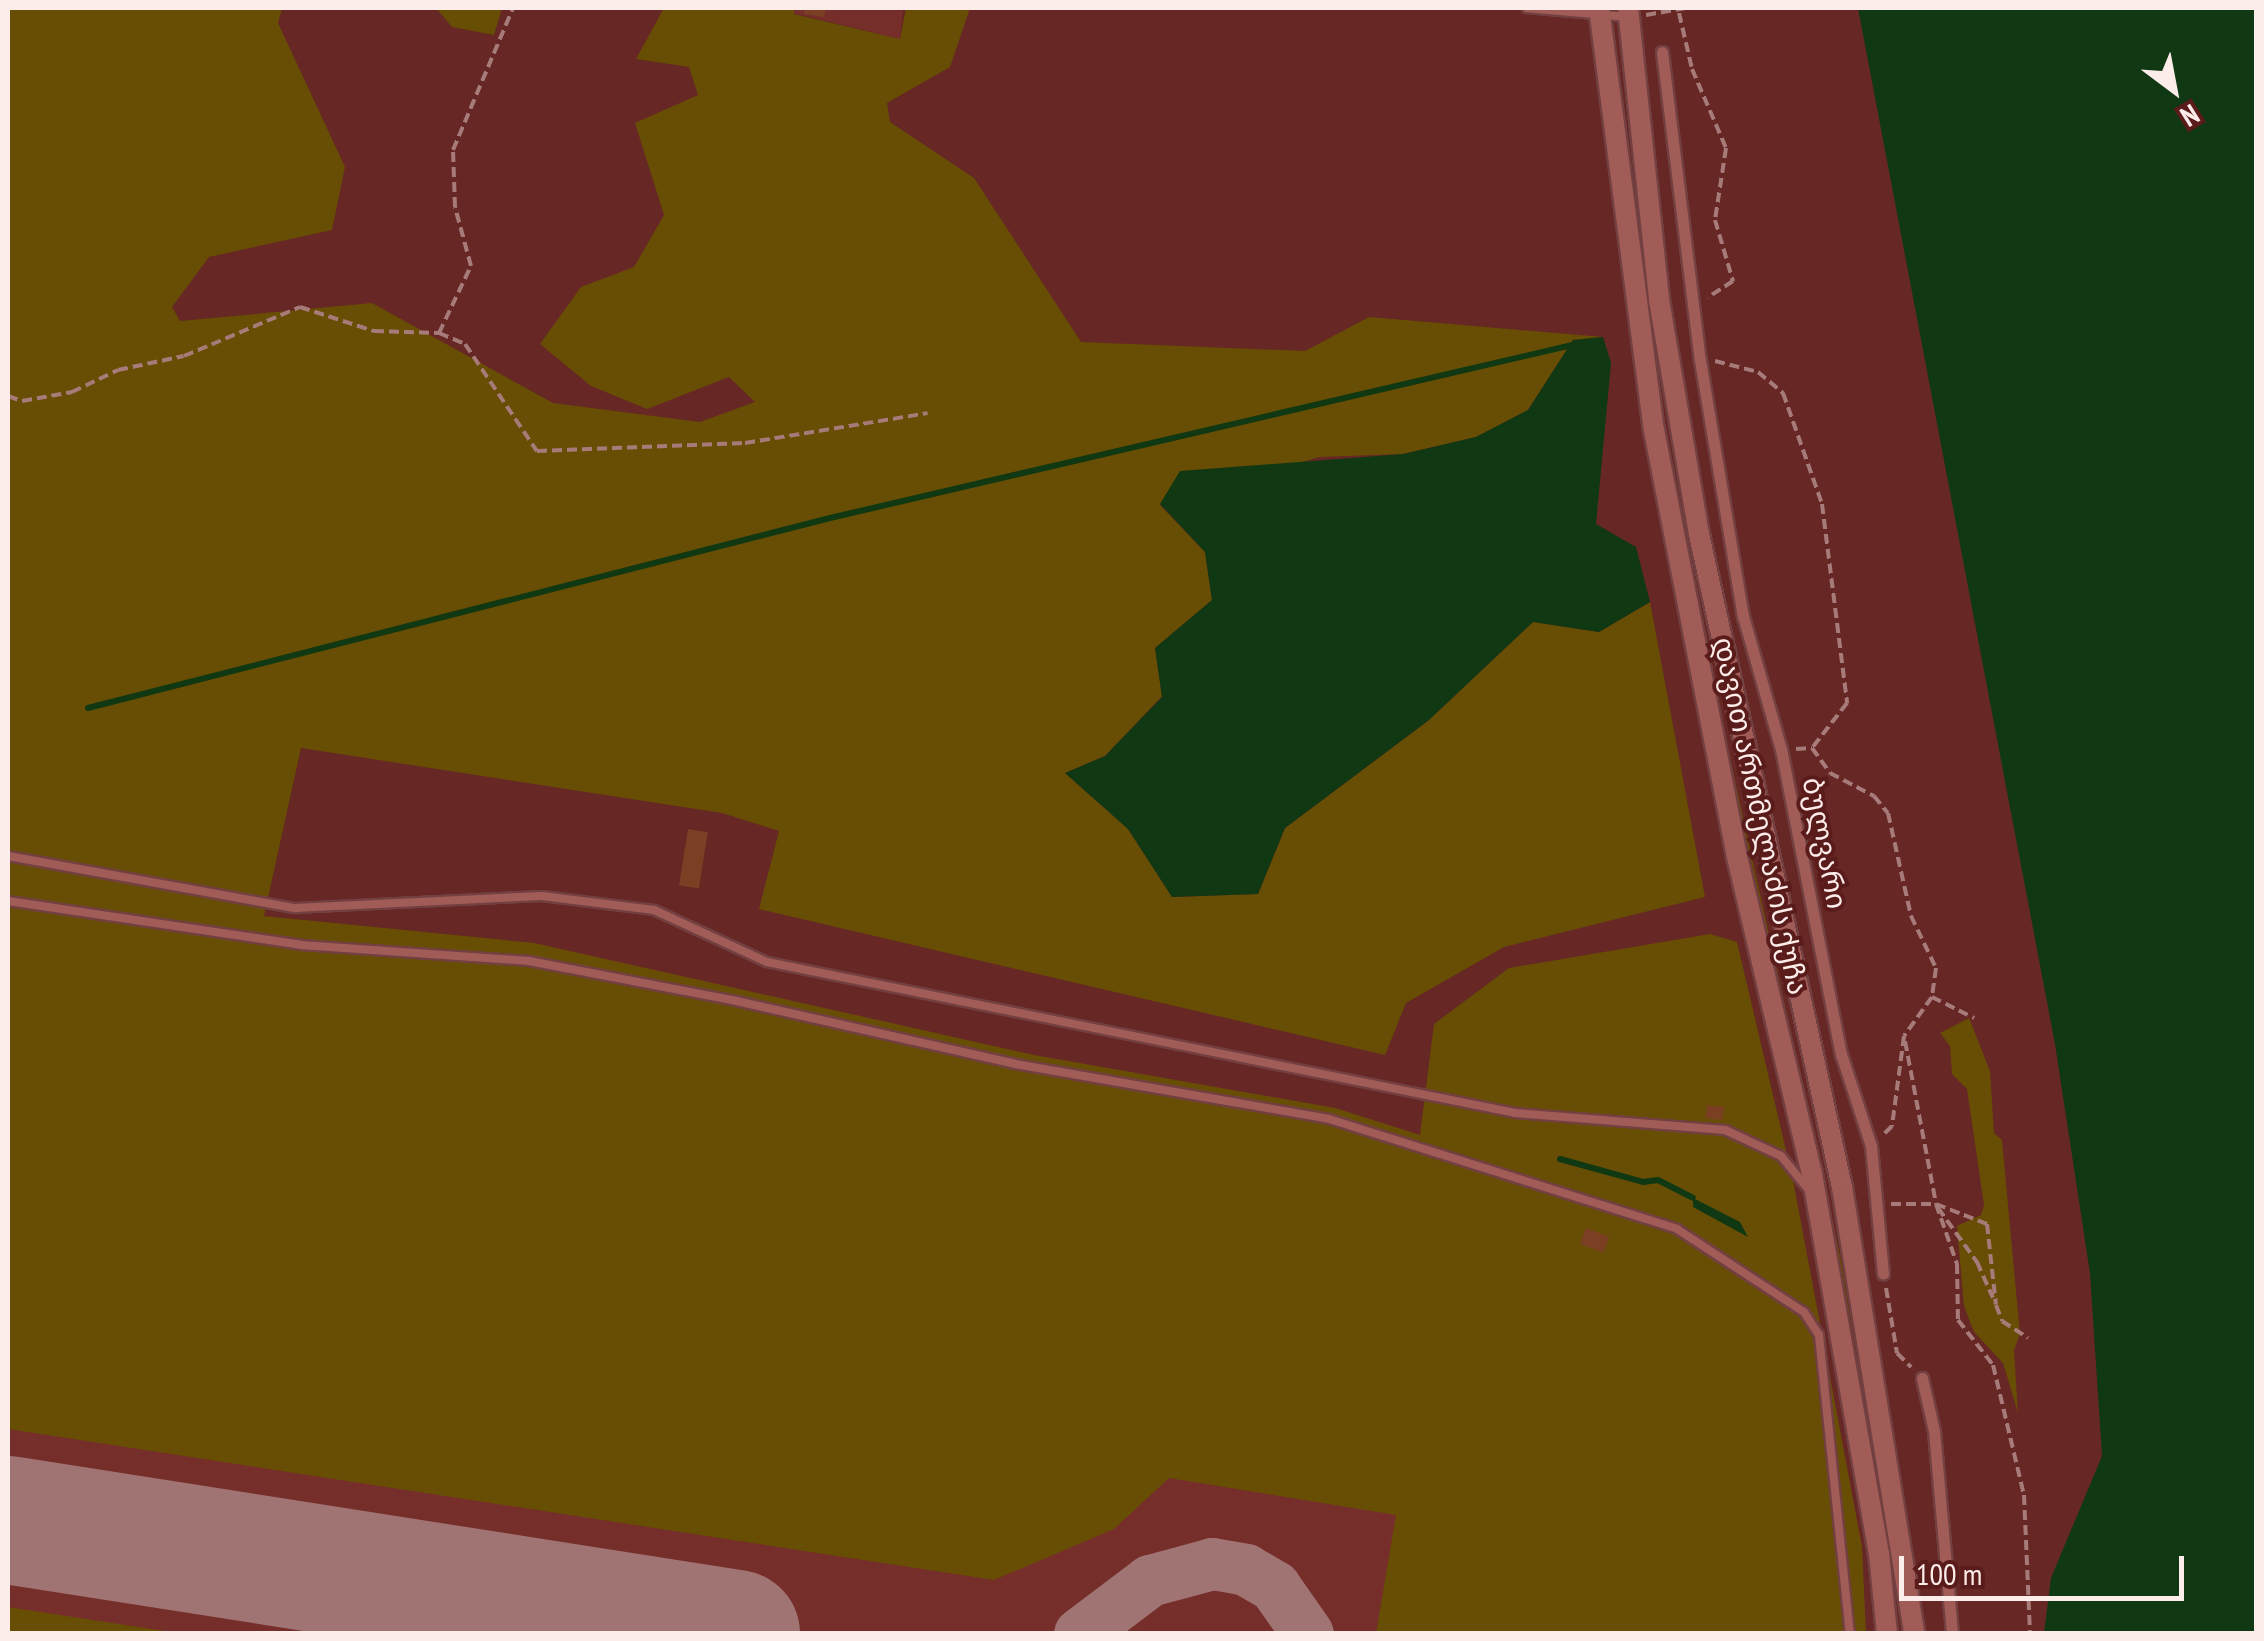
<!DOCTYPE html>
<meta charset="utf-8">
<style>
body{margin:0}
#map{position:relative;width:2264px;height:1641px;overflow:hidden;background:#662725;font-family:"PT Sans Narrow","Noto Sans Georgian",sans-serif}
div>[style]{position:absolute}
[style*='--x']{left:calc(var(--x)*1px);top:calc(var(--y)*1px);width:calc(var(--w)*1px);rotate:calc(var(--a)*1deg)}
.built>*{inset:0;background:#762e2b}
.green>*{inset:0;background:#684d04}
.water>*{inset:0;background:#103813}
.stream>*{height:6px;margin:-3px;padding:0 3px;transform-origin:3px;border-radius:3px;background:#103813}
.taxiway>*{height:52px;margin:-26px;padding:0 26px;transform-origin:26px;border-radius:26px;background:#a07472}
.runway>*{height:128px;margin:-64px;padding:0 64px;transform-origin:64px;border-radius:64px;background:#a07472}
.building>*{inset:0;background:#7b4024;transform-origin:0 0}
.path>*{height:4px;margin-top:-2px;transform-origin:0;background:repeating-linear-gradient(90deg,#a67b79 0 10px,transparent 0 15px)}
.roads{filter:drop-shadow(2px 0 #734041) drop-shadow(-2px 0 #734041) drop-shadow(0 2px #734041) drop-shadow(0 -2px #734041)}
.service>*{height:8px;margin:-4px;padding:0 4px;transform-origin:4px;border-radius:4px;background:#a25c58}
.pedestrian>*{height:11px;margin:-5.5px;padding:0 5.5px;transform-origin:5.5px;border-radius:5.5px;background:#a25c58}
.tertiary>*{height:20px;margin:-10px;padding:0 10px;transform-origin:10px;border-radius:10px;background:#a25c58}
span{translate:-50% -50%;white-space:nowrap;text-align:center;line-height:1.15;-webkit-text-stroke:8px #5a1c1b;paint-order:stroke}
.street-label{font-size:28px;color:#fcecea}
.frame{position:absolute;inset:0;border:10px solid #fcecea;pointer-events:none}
.north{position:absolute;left:2124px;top:40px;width:100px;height:100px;-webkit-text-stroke:8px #5a1c1b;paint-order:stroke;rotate:148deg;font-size:28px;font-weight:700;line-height:40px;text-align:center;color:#fcecea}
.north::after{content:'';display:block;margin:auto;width:35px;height:45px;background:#fcecea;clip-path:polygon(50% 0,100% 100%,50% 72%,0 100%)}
.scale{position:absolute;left:1899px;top:1556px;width:285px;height:45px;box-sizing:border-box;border:5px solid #fcecea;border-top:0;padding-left:12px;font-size:30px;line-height:35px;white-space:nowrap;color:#fcecea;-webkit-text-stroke:8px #5a1c1b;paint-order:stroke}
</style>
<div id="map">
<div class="built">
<i style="clip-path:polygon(794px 8px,903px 8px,900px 39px,794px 13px)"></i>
<i style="clip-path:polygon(8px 881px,284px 920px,534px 943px,1034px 1055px,1335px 1108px,1692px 1220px,1819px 1320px,1862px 1547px,1866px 1633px,8px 1634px)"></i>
</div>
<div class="green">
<i style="clip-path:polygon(8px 8px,282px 8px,278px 23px,345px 167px,332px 230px,209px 257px,172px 307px,180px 321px,372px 303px,553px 403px,700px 422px,755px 402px,729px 377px,647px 409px,591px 386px,540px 344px,581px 287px,634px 267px,664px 215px,635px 123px,698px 95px,689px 67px,636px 59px,664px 8px,794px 8px,794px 14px,900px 39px,906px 8px,970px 8px,950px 67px,887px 103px,890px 122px,974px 178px,1081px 342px,1305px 351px,1369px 317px,1603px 337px,1573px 340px,1528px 410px,1476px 437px,1403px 454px,1319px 457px,1160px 505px,1205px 552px,1212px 600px,1155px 648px,1162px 696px,1105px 756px,1065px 773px,1128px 829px,1172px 897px,1258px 894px,1285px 828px,1429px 720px,1533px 622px,1599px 632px,1650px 602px,1705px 897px,1504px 947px,1406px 1003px,1385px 1055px,759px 909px,779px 831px,722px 813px,301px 748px,264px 916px,534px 943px,1034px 1055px,1335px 1108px,1420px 1135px,1434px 1024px,1509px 968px,1710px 934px,1737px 942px,1793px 1180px,1862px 1547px,1866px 1633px,1376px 1633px,1396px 1515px,1169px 1478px,1114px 1529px,994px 1580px,8px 1429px)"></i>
<i style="clip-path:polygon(436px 8px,502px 8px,494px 35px,452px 27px)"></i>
<i style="clip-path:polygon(1612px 39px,1668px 478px,1841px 1260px,1900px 1633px,1812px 1135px,1667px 483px)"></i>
<i style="clip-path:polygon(1969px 1018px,1990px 1071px,1994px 1133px,2002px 1140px,2020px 1334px,2014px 1350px,2018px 1413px,2003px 1363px,1974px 1332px,1964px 1306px,1957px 1226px,1981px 1215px,1984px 1205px,1967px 1089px,1952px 1074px,1950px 1046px,1940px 1033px)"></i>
<i style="clip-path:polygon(8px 1607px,178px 1633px,8px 1633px)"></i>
</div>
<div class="water">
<i style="clip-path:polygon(1858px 8px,2256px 8px,2256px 1633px,2044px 1633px,2051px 1578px,2102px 1456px,2090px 1273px,2055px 1044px)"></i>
<i style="clip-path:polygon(1603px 337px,1611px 363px,1596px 524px,1636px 547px,1650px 602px,1599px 632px,1533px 622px,1429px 720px,1285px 828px,1258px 894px,1172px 897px,1128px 829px,1065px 773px,1105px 756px,1162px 697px,1155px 648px,1212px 600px,1205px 552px,1160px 504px,1180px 471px,1403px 454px,1476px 437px,1528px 410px,1573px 340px)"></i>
<i style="clip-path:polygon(1693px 1198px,1740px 1222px,1748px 1237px,1693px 1207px)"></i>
</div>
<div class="stream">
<i style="--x:88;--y:708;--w:766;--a:-14.36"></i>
<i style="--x:830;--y:518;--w:771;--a:-13.12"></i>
<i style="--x:1560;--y:1159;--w:86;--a:15.5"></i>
<i style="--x:1643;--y:1182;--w:15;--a:-8"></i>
<i style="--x:1658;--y:1180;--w:39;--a:27"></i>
</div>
<div class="taxiway">
<i style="--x:1080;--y:1634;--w:88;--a:-37.1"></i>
<i style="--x:1150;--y:1581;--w:65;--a:-15.1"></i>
<i style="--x:1213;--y:1564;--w:34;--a:10"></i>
<i style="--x:1246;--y:1570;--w:34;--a:30"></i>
<i style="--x:1275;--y:1587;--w:57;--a:54.9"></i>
</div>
<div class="runway">
<i style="--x:8;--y:1520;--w:737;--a:8.9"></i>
</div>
<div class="building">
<i style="clip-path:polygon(805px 8px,826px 8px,824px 17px,804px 14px)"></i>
<i style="left:688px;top:829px;width:20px;height:57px;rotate:9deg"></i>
<i style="left:1707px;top:1105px;width:17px;height:13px;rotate:7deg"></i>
<i style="left:1586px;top:1228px;width:25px;height:17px;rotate:21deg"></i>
</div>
<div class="path">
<i style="--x:1679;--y:13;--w:57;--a:76.9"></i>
<i style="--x:1692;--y:69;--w:86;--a:66.7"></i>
<i style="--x:1726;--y:148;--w:73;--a:98.7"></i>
<i style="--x:1715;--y:220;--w:64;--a:73.6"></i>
<i style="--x:1733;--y:281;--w:30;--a:147"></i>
<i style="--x:1646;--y:15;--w:39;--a:-10"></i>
<i style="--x:439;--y:333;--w:74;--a:-64.5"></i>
<i style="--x:471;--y:266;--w:61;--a:-105.2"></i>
<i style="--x:455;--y:207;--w:57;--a:-92"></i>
<i style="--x:453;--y:150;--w:154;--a:-67.1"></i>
<i style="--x:1715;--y:361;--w:44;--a:14.3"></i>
<i style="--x:1758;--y:372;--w:33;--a:40"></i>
<i style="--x:1783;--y:393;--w:118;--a:70.6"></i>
<i style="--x:1822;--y:504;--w:201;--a:82.8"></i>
<i style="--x:1847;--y:703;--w:57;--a:127.9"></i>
<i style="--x:8;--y:396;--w:15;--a:20"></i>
<i style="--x:22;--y:401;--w:51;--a:-10.2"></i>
<i style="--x:72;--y:392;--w:51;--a:-25.6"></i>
<i style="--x:118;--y:370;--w:67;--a:-12"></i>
<i style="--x:184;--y:356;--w:126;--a:-22.9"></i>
<i style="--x:300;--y:307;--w:78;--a:18"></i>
<i style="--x:374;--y:331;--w:65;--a:1.8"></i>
<i style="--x:439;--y:333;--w:28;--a:23"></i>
<i style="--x:465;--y:344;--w:129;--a:56.1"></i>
<i style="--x:537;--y:451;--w:208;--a:-2.2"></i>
<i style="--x:745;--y:443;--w:185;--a:-9.3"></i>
<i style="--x:1796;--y:749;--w:16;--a:-4"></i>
<i style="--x:1812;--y:748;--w:31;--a:54"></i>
<i style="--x:1830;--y:773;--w:50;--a:27.6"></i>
<i style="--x:1874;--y:796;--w:22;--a:51"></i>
<i style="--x:1888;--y:813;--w:106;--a:77.4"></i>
<i style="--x:1911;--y:916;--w:58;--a:64.3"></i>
<i style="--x:1936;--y:968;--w:29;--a:98"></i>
<i style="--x:1932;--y:997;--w:48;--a:125.7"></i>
<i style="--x:1904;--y:1036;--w:91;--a:97.6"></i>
<i style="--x:1892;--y:1126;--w:14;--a:135"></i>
<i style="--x:1932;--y:997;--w:47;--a:26.6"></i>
<i style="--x:1905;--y:1041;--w:166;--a:79.2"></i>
<i style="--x:1936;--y:1204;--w:55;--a:21.4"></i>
<i style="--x:1987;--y:1224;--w:81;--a:83.7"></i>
<i style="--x:1996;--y:1305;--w:17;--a:69"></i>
<i style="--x:2002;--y:1321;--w:31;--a:33"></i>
<i style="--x:1891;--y:1204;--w:45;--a:0"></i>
<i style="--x:1936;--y:1204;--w:64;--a:70.7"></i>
<i style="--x:1957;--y:1264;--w:56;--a:89"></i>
<i style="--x:1958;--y:1320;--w:57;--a:52.1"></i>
<i style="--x:1993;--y:1365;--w:134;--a:76.6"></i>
<i style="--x:2024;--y:1495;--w:139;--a:87.5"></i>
<i style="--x:1938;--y:1208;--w:67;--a:54.2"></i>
<i style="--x:1977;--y:1262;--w:39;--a:66"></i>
<i style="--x:1886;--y:1288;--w:66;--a:80.4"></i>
<i style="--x:1897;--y:1353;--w:20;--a:45"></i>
</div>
<div class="roads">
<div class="service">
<i style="--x:1527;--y:8;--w:100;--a:5.1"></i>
<i style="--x:8;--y:856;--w:292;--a:10.3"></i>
<i style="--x:295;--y:908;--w:247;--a:-2.8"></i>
<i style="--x:542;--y:896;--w:113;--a:7.1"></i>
<i style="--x:654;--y:910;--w:124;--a:24.7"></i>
<i style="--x:767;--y:962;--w:763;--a:11.41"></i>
<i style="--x:1515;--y:1113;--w:211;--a:4.6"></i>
<i style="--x:1725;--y:1130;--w:62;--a:24.9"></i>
<i style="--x:1781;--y:1156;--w:43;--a:50.7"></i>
<i style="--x:8;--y:901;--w:296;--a:8.5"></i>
<i style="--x:301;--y:945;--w:229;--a:4"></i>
<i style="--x:529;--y:961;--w:207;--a:10.9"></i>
<i style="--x:732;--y:1000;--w:290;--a:12.7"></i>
<i style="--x:1015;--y:1064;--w:319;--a:9.9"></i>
<i style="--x:1329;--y:1119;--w:365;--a:17.5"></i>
<i style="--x:1677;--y:1229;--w:152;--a:33.2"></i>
<i style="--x:1804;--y:1312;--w:27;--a:57"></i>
<i style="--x:1819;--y:1335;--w:301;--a:84.1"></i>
</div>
<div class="pedestrian">
<i style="--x:1662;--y:52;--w:310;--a:83"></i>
<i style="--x:1700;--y:360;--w:260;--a:80.5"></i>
<i style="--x:1743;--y:616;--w:138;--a:74.1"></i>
<i style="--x:1781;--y:749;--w:311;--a:78.9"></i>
<i style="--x:1841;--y:1054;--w:97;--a:71.9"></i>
<i style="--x:1871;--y:1146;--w:128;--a:84.6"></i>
<i style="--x:1922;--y:1378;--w:54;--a:77.2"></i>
<i style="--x:1934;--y:1431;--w:204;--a:84.9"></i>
</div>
<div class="tertiary">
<i style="--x:1599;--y:8;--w:426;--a:82.6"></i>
<i style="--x:1654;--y:430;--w:435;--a:79"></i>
<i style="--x:1737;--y:857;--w:326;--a:76.7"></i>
<i style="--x:1812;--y:1174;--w:385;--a:80"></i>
<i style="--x:1879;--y:1553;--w:81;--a:84.4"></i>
<i style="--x:1628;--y:8;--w:294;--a:83.9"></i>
<i style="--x:1659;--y:300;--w:237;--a:80.3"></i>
<i style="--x:1699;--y:534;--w:668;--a:77.65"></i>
<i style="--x:1842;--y:1187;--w:453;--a:80.8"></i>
</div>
</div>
<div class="street-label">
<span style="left:1761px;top:816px;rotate:78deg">დავით ართმელაძის ქუჩა</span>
<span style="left:1825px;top:843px;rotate:79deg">ბულვარი</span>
</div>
<div class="frame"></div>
<div class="north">N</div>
<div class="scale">100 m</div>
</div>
